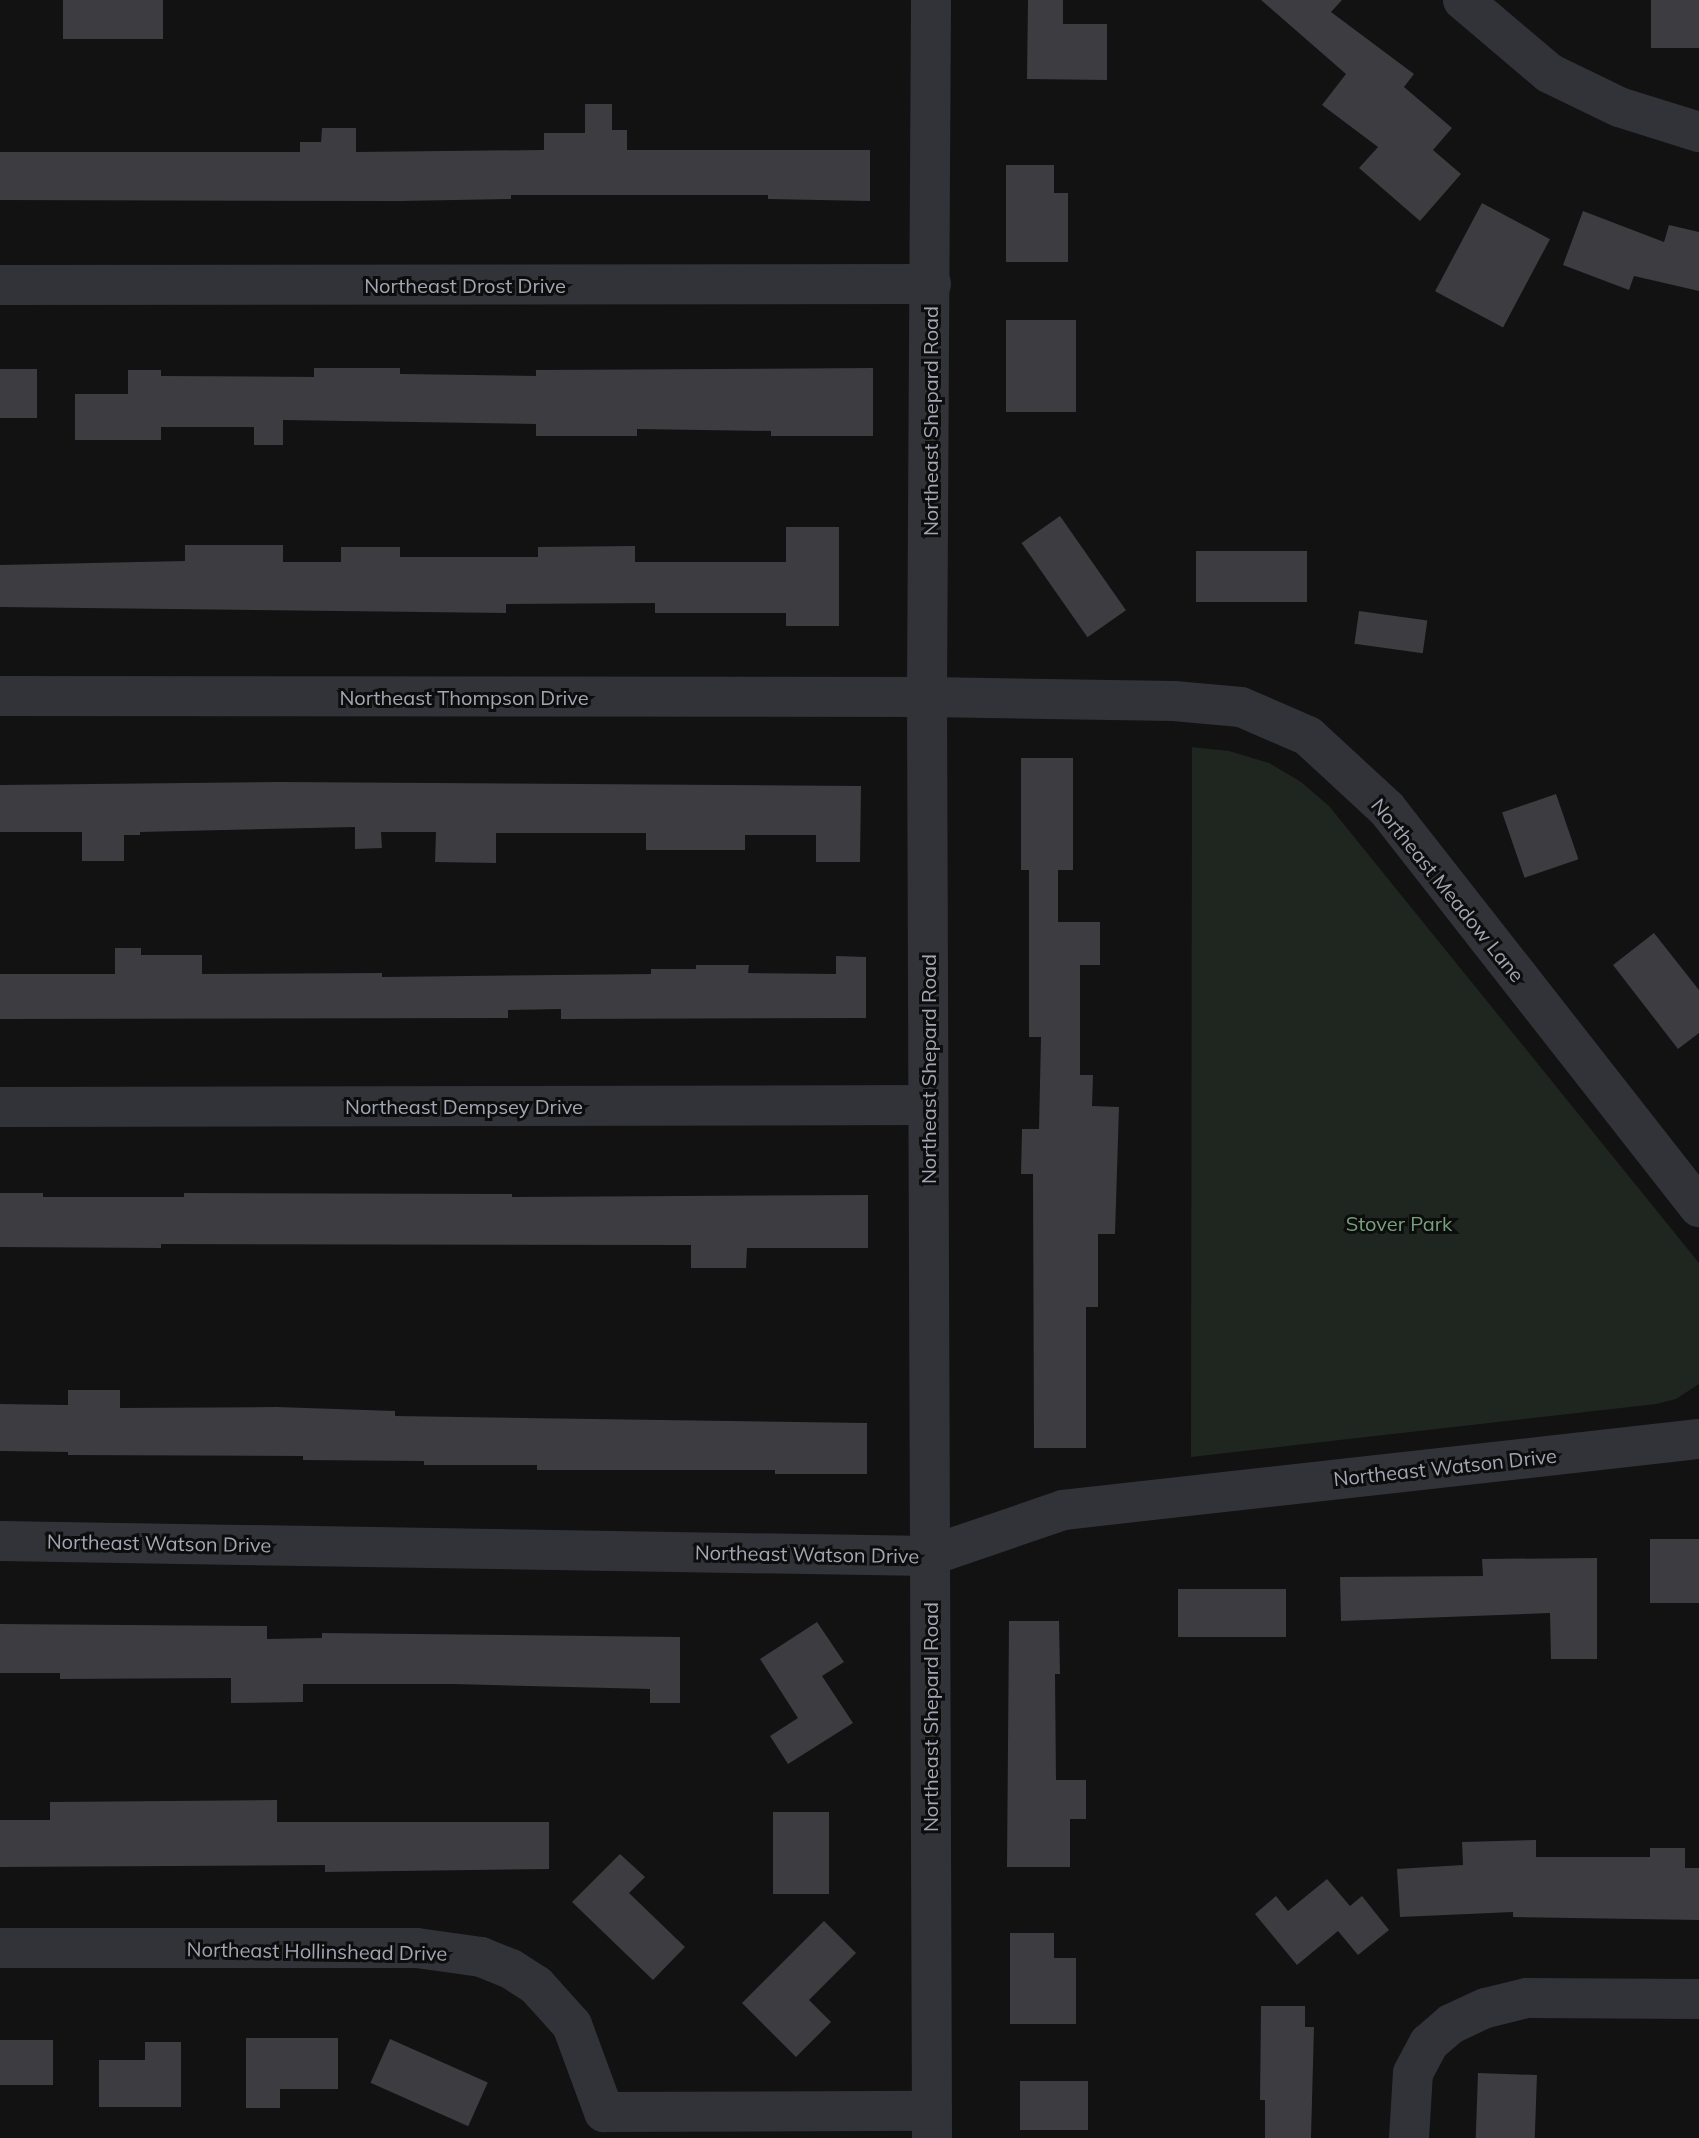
<!DOCTYPE html>
<style>
body{margin:0}
#map{position:relative;width:1699px;height:2138px;overflow:hidden;background:#121213;font-family:Mulish,sans-serif}
div>[style]{position:absolute}
[style*='--x']{left:calc(var(--x)*1px);top:calc(var(--y)*1px);width:calc(var(--w)*1px);rotate:calc(var(--a)*1deg)}
.green>*{inset:0;background:#1e261f}
.building>*{inset:0;background:#3c3c41;transform-origin:0 0}
.minor>*{height:40px;margin:-20px;padding:0 20px;transform-origin:20px;border-radius:20px;background:#323339}
span{translate:-50% -50%;white-space:nowrap;text-align:center;line-height:1.15;-webkit-text-stroke:6px #0d0d0e;paint-order:stroke}
.street-label{font-size:20px;color:#a2a7b5}
.park-label{font-size:20px;color:#77a17d}
</style>
<div id="map">
<div class="green">
<i style="clip-path:polygon(1192px 747px,1229px 751px,1269px 763px,1301px 782px,1329px 806px,1699px 1263px,1699px 1384px,1676px 1399px,1656px 1404px,1191px 1457px)"></i>
</div>
<div class="building">
<i style="left:63px;top:0;width:100px;height:39px"></i>
<i style="clip-path:polygon(1028px 0,1063px 0,1063px 24px,1107px 24px,1107px 80px,1027px 79px)"></i>
<i style="clip-path:polygon(1261px 0,1342px 0,1331px 12px,1414px 74px,1404px 87px,1452px 128px,1433px 150px,1461px 174px,1420px 221px,1359px 168px,1378px 147px,1322px 105px,1346px 74px)"></i>
<i style="left:1651px;top:0;width:48px;height:48px"></i>
<i style="clip-path:polygon(585px 104px,612px 104px,612px 130px,627px 130px,627px 150px,870px 150px,870px 201px,768px 199px,768px 195px,511px 195px,511px 199px,400px 201px,0 200px,0 152px,300px 152px,300px 142px,321px 142px,322px 128px,356px 128px,356px 152px,544px 150px,544px 133px,585px 133px)"></i>
<i style="clip-path:polygon(1006px 165px,1054px 165px,1054px 193px,1068px 193px,1068px 262px,1006px 262px)"></i>
<i style="left:1482px;top:203px;width:77px;height:100px;rotate:28deg"></i>
<i style="clip-path:polygon(1583px 211px,1664px 242px,1669px 225px,1699px 232px,1699px 291px,1634px 276px,1629px 290px,1563px 265px)"></i>
<i style="left:1006px;top:320px;width:70px;height:92px"></i>
<i style="clip-path:polygon(314px 368px,400px 368px,400px 374px,536px 376px,536px 370px,873px 368px,873px 436px,771px 436px,771px 431px,637px 429px,637px 436px,536px 436px,536px 424px,283px 420px,283px 445px,254px 445px,254px 427px,161px 427px,161px 440px,75px 440px,75px 394px,128px 394px,128px 370px,161px 370px,161px 376px,314px 377px)"></i>
<i style="left:0;top:369px;width:37px;height:49px"></i>
<i style="left:1060px;top:516px;width:115px;height:47px;rotate:55deg"></i>
<i style="clip-path:polygon(786px 527px,839px 527px,839px 626px,786px 626px,786px 613px,655px 613px,655px 603px,506px 604px,506px 613px,0 607px,0 565px,185px 561px,185px 545px,283px 545px,283px 562px,341px 562px,341px 547px,400px 547px,400px 557px,538px 557px,538px 547px,635px 546px,635px 562px,786px 562px)"></i>
<i style="left:1196px;top:551px;width:111px;height:51px"></i>
<i style="left:1359px;top:611px;width:69px;height:33px;rotate:8deg"></i>
<i style="clip-path:polygon(1021px 758px,1073px 758px,1073px 870px,1058px 870px,1058px 922px,1100px 922px,1100px 965px,1080px 965px,1080px 1075px,1093px 1075px,1092px 1106px,1119px 1107px,1115px 1234px,1098px 1234px,1098px 1307px,1086px 1307px,1086px 1448px,1034px 1448px,1033px 1174px,1021px 1174px,1022px 1129px,1039px 1129px,1041px 1037px,1029px 1037px,1029px 870px,1021px 870px)"></i>
<i style="clip-path:polygon(282px 782px,861px 786px,860px 862px,816px 862px,816px 835px,745px 835px,745px 850px,646px 850px,646px 833px,496px 833px,496px 863px,435px 862px,436px 832px,381px 832px,382px 848px,355px 849px,355px 827px,140px 832px,140px 835px,124px 835px,124px 861px,82px 861px,82px 832px,0 832px,0 785px)"></i>
<i style="left:1556px;top:794px;width:69px;height:57px;rotate:71deg"></i>
<i style="clip-path:polygon(1654px 933px,1699px 990px,1699px 1033px,1678px 1049px,1613px 965px)"></i>
<i style="clip-path:polygon(115px 948px,141px 948px,141px 955px,202px 955px,202px 974px,382px 973px,382px 977px,651px 974px,651px 969px,696px 969px,696px 965px,749px 965px,748px 973px,836px 974px,836px 956px,866px 957px,866px 1018px,561px 1019px,561px 1009px,508px 1010px,508px 1018px,0 1019px,0 974px,115px 974px)"></i>
<i style="clip-path:polygon(0 1193px,43px 1193px,43px 1197px,184px 1197px,184px 1193px,512px 1194px,512px 1197px,868px 1195px,868px 1248px,747px 1248px,746px 1268px,691px 1268px,691px 1245px,161px 1244px,161px 1248px,0 1247px)"></i>
<i style="clip-path:polygon(68px 1390px,120px 1390px,120px 1408px,277px 1407px,395px 1411px,395px 1416px,867px 1423px,867px 1474px,775px 1474px,775px 1470px,537px 1470px,537px 1465px,424px 1465px,424px 1461px,303px 1460px,303px 1456px,68px 1455px,68px 1452px,0 1451px,0 1404px,68px 1405px)"></i>
<i style="left:1650px;top:1539px;width:49px;height:64px"></i>
<i style="clip-path:polygon(1597px 1558px,1597px 1659px,1551px 1659px,1550px 1613px,1341px 1621px,1340px 1577px,1483px 1576px,1482px 1559px)"></i>
<i style="left:1178px;top:1589px;width:108px;height:48px"></i>
<i style="clip-path:polygon(1009px 1621px,1059px 1621px,1060px 1674px,1055px 1674px,1056px 1780px,1086px 1780px,1086px 1819px,1070px 1819px,1070px 1867px,1007px 1867px)"></i>
<i style="clip-path:polygon(817px 1622px,844px 1662px,822px 1676px,853px 1723px,788px 1764px,770px 1736px,798px 1718px,760px 1659px)"></i>
<i style="clip-path:polygon(0 1624px,267px 1626px,267px 1639px,322px 1638px,322px 1633px,680px 1637px,680px 1703px,650px 1703px,650px 1689px,454px 1684px,303px 1684px,303px 1702px,231px 1703px,231px 1678px,60px 1679px,60px 1673px,0 1673px)"></i>
<i style="clip-path:polygon(277px 1800px,277px 1822px,549px 1822px,549px 1869px,325px 1872px,325px 1865px,0 1867px,0 1820px,50px 1820px,50px 1802px)"></i>
<i style="left:773px;top:1812px;width:56px;height:82px"></i>
<i style="clip-path:polygon(1536px 1840px,1536px 1857px,1650px 1857px,1650px 1848px,1685px 1848px,1685px 1868px,1699px 1868px,1699px 1920px,1513px 1917px,1513px 1912px,1400px 1917px,1397px 1869px,1463px 1865px,1462px 1842px)"></i>
<i style="clip-path:polygon(620px 1854px,645px 1877px,629px 1893px,685px 1947px,653px 1980px,572px 1902px)"></i>
<i style="clip-path:polygon(1327px 1879px,1350px 1906px,1362px 1896px,1389px 1930px,1358px 1955px,1338px 1931px,1297px 1965px,1255px 1914px,1276px 1896px,1288px 1911px)"></i>
<i style="clip-path:polygon(824px 1921px,856px 1953px,809px 2000px,831px 2022px,796px 2057px,742px 2003px)"></i>
<i style="clip-path:polygon(1010px 1933px,1054px 1933px,1054px 1958px,1076px 1958px,1076px 2024px,1010px 2024px)"></i>
<i style="clip-path:polygon(1261px 2006px,1305px 2006px,1305px 2027px,1314px 2027px,1311px 2138px,1265px 2138px,1265px 2100px,1260px 2100px)"></i>
<i style="clip-path:polygon(246px 2038px,338px 2038px,338px 2089px,280px 2089px,280px 2108px,246px 2108px)"></i>
<i style="left:390px;top:2039px;width:107px;height:48px;rotate:24deg"></i>
<i style="left:0;top:2040px;width:53px;height:45px"></i>
<i style="clip-path:polygon(145px 2042px,181px 2042px,181px 2107px,99px 2107px,99px 2060px,145px 2060px)"></i>
<i style="left:1478px;top:2073px;width:59px;height:65px;rotate:2deg"></i>
<i style="left:1088px;top:2081px;width:49px;height:68px;rotate:90deg"></i>
</div>
<div class="minor">
<i style="--x:931;--y:0;--w:697;--a:90.33"></i>
<i style="--x:927;--y:697;--w:1441;--a:89.8"></i>
<i style="--x:1463;--y:0;--w:113;--a:40.3"></i>
<i style="--x:1549;--y:73;--w:78;--a:25.9"></i>
<i style="--x:1619;--y:107;--w:84;--a:17.4"></i>
<i style="--x:0;--y:285;--w:931;--a:-0.06"></i>
<i style="--x:0;--y:696;--w:927;--a:0.06"></i>
<i style="--x:927;--y:697;--w:247;--a:0.9"></i>
<i style="--x:1174;--y:701;--w:67;--a:5.1"></i>
<i style="--x:1241;--y:707;--w:73;--a:23.4"></i>
<i style="--x:1308;--y:736;--w:108;--a:42.7"></i>
<i style="--x:1387;--y:809;--w:506;--a:51.91"></i>
<i style="--x:0;--y:1107;--w:928;--a:-0.12"></i>
<i style="--x:0;--y:1541;--w:929;--a:0.93"></i>
<i style="--x:929;--y:1556;--w:142;--a:-18.9"></i>
<i style="--x:1063;--y:1510;--w:640;--a:-6.37"></i>
<i style="--x:0;--y:1948;--w:417;--a:0"></i>
<i style="--x:417;--y:1948;--w:65;--a:8"></i>
<i style="--x:481;--y:1957;--w:32;--a:22"></i>
<i style="--x:511;--y:1969;--w:30;--a:33"></i>
<i style="--x:536;--y:1985;--w:54;--a:48"></i>
<i style="--x:572;--y:2025;--w:93;--a:69.8"></i>
<i style="--x:604;--y:2112;--w:328;--a:-0.2"></i>
<i style="--x:1409;--y:2138;--w:65;--a:-86.5"></i>
<i style="--x:1413;--y:2073;--w:34;--a:-62"></i>
<i style="--x:1429;--y:2043;--w:29;--a:-41"></i>
<i style="--x:1451;--y:2024;--w:38;--a:-25"></i>
<i style="--x:1486;--y:2008;--w:42;--a:-13.7"></i>
<i style="--x:1527;--y:1998;--w:172;--a:0.3"></i>
</div>
<div class="street-label">
<span style="left:465px;top:285px">Northeast Drost Drive</span>
<span style="left:930px;top:421px;rotate:-90deg">Northeast Shepard Road</span>
<span style="left:464px;top:697px">Northeast Thompson Drive</span>
<span style="left:1448px;top:890px;rotate:51deg">Northeast Meadow Lane</span>
<span style="left:928px;top:1069px;rotate:-90deg">Northeast Shepard Road</span>
<span style="left:464px;top:1106px">Northeast Dempsey Drive</span>
<span style="left:1445px;top:1467px;rotate:-6deg">Northeast Watson Drive</span>
<span style="left:159px;top:1543px;rotate:1deg">Northeast Watson Drive</span>
<span style="left:807px;top:1554px;rotate:1deg">Northeast Watson Drive</span>
<span style="left:930px;top:1717px;rotate:-90deg">Northeast Shepard Road</span>
<span style="left:317px;top:1951px;rotate:1deg">Northeast Hollinshead Drive</span>
</div>
<div class="park-label">
<span style="left:1399px;top:1223px">Stover Park</span>
</div>
</div>
